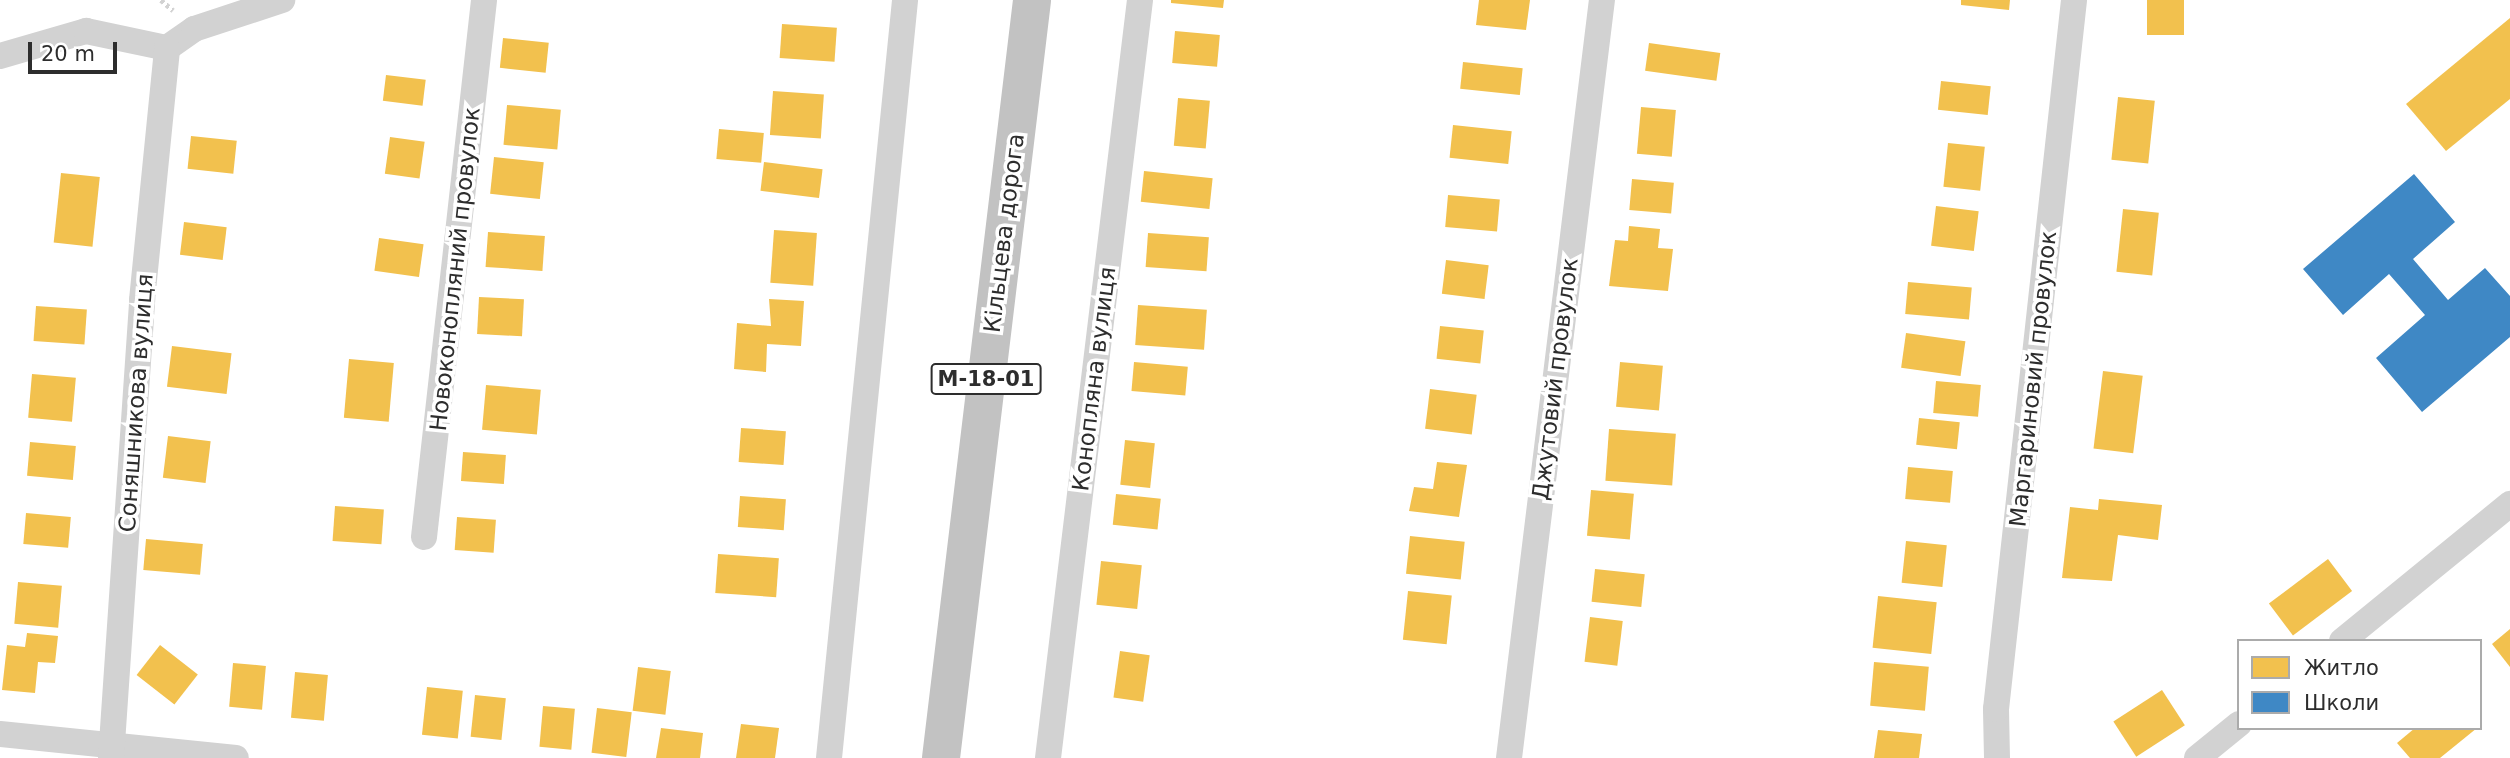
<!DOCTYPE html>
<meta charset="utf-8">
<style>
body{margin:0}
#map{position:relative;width:2510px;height:758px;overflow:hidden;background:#fff;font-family:"DejaVu Sans",sans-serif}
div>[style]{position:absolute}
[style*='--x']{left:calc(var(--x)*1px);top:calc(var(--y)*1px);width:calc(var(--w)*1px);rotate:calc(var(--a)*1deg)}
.homes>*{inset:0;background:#f2c14e;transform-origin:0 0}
.schools>*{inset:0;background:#3f88c5}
.path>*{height:4.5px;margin-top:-2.25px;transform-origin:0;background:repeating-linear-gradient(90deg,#d2d2d2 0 3.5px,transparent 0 7px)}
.minor>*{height:26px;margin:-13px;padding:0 13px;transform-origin:13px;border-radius:13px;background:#d2d2d2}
.trunk>*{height:38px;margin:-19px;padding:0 19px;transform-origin:19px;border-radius:19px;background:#c2c2c2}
span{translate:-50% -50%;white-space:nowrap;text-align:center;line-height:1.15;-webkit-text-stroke:7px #fff;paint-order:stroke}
.shield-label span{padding:2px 5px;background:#fff;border:2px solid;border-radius:5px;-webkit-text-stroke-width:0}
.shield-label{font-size:21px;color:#2d2d2d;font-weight:700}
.street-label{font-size:23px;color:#2d2d2d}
.legend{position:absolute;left:2237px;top:639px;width:245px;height:91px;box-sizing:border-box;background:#fff;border:2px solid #ababab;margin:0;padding:9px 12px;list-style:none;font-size:21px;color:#2d2d2d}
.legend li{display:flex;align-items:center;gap:14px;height:35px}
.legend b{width:35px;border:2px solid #ababab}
.scale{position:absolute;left:28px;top:42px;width:89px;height:32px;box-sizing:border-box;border:4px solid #2d2d2d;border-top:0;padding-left:9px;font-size:21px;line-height:24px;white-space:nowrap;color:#2d2d2d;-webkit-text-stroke:5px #fff;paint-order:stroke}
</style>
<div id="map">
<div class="homes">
<i style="clip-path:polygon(1171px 0,1224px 0,1223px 8px,1171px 3px)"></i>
<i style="clip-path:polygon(1479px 0,1530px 0,1526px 30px,1476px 25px)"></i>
<i style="clip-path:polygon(1961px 0,2010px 0,2009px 10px,1961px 5px)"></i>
<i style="left:2147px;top:0;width:37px;height:35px"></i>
<i style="clip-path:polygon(2510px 18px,2510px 99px,2446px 151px,2406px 104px)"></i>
<i style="left:782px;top:24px;width:55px;height:34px;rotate:4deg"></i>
<i style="left:1175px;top:31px;width:45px;height:32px;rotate:5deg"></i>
<i style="left:503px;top:38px;width:46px;height:30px;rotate:6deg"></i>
<i style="left:1649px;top:43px;width:72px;height:28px;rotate:8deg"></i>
<i style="left:1463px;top:62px;width:60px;height:27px;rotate:6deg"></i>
<i style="left:386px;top:75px;width:40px;height:26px;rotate:7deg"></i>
<i style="left:1941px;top:81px;width:50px;height:29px;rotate:6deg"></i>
<i style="left:773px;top:91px;width:51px;height:44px;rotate:4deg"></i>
<i style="left:2118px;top:97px;width:37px;height:63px;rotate:6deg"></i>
<i style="left:1178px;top:98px;width:32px;height:48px;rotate:5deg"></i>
<i style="left:507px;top:105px;width:54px;height:40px;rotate:5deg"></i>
<i style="left:1641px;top:107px;width:35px;height:47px;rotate:5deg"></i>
<i style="left:1453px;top:125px;width:59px;height:33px;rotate:6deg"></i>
<i style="left:719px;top:129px;width:45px;height:30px;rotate:5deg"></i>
<i style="left:191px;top:136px;width:46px;height:33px;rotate:6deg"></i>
<i style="left:390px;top:137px;width:35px;height:37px;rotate:8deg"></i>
<i style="left:1948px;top:143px;width:37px;height:44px;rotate:6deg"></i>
<i style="left:494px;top:157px;width:50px;height:37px;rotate:6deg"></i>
<i style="left:764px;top:162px;width:59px;height:29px;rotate:7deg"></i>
<i style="left:1144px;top:171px;width:69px;height:31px;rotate:6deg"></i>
<i style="left:61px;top:173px;width:39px;height:70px;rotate:6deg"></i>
<i style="left:1632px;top:179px;width:42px;height:31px;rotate:5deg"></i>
<i style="left:1448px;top:195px;width:52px;height:32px;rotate:5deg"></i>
<i style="left:1936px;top:206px;width:43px;height:40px;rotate:7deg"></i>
<i style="left:2123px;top:209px;width:36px;height:63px;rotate:6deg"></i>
<i style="left:184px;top:222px;width:43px;height:33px;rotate:7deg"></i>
<i style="clip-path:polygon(1629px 226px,1660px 229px,1658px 248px,1673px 249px,1668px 291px,1609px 286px,1615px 240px,1628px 241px)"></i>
<i style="left:774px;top:230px;width:43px;height:53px;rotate:4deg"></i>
<i style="left:488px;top:232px;width:57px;height:35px;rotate:4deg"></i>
<i style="left:1148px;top:233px;width:61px;height:34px;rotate:4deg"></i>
<i style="left:379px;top:238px;width:45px;height:33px;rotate:8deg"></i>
<i style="left:1446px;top:260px;width:43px;height:34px;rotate:7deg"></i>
<i style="left:1908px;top:282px;width:64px;height:32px;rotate:5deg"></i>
<i style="left:479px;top:297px;width:45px;height:37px;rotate:3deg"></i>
<i style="clip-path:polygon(769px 299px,804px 301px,801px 346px,767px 344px,766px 372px,734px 369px,737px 323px,771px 326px)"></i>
<i style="left:1138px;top:305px;width:69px;height:40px;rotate:4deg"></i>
<i style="left:36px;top:306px;width:51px;height:35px;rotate:4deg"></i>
<i style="left:1440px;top:326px;width:44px;height:33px;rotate:6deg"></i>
<i style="left:1906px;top:333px;width:60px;height:35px;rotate:8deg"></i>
<i style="left:172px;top:346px;width:60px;height:41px;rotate:7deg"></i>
<i style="left:349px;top:359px;width:45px;height:59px;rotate:5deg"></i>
<i style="left:1134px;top:362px;width:54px;height:29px;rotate:5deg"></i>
<i style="left:1620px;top:362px;width:43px;height:45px;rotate:5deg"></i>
<i style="left:2103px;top:371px;width:40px;height:78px;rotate:7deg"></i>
<i style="left:32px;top:374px;width:44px;height:44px;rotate:5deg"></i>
<i style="left:1936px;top:381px;width:45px;height:32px;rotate:5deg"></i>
<i style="left:486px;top:385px;width:55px;height:45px;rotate:5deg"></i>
<i style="left:1430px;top:389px;width:47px;height:40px;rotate:7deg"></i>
<i style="left:1919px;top:418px;width:41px;height:27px;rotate:6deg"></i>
<i style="left:741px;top:428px;width:45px;height:34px;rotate:4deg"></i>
<i style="left:1609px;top:429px;width:67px;height:52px;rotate:4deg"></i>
<i style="left:168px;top:436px;width:43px;height:42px;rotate:7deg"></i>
<i style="left:1125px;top:440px;width:30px;height:45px;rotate:6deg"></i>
<i style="left:30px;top:442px;width:46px;height:34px;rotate:5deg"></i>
<i style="left:463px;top:452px;width:43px;height:29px;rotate:4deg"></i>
<i style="clip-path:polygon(1437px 462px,1467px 465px,1459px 517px,1409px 511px,1414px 487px,1433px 489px)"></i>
<i style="left:1908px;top:467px;width:45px;height:32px;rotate:5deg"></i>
<i style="left:1591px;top:490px;width:43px;height:46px;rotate:5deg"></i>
<i style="left:1116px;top:494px;width:45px;height:31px;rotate:6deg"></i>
<i style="left:740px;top:496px;width:46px;height:31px;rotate:4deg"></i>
<i style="clip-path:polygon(2099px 499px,2162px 505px,2158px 540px,2118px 535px,2112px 581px,2062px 578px,2070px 507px,2098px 510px)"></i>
<i style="left:335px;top:506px;width:49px;height:35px;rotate:4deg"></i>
<i style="left:26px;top:513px;width:45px;height:31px;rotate:5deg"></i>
<i style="left:457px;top:517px;width:39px;height:33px;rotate:4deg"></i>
<i style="left:1410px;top:536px;width:55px;height:38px;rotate:6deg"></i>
<i style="left:146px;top:539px;width:57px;height:31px;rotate:5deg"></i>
<i style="left:1906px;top:541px;width:41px;height:42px;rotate:6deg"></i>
<i style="left:718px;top:554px;width:61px;height:39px;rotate:4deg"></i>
<i style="left:2328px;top:559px;width:40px;height:74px;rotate:53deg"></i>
<i style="left:1101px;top:561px;width:41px;height:44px;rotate:6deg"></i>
<i style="left:1595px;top:569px;width:50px;height:33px;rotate:6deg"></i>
<i style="left:18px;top:582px;width:44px;height:42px;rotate:5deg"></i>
<i style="left:1408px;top:591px;width:44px;height:49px;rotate:6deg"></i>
<i style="left:1878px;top:596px;width:59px;height:52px;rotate:6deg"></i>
<i style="left:1590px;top:617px;width:33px;height:45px;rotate:7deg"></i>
<i style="clip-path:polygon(2510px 629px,2510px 667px,2492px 644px)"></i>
<i style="clip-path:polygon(27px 633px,58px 636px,55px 663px,38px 662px,35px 693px,2px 690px,7px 645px,25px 647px)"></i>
<i style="left:160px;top:645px;width:48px;height:38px;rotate:38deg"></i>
<i style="left:1120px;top:651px;width:30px;height:47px;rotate:8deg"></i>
<i style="left:1874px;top:662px;width:55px;height:44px;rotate:5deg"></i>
<i style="left:233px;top:663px;width:33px;height:44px;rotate:5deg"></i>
<i style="left:638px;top:667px;width:33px;height:44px;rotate:7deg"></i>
<i style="left:295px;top:672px;width:33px;height:46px;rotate:5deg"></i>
<i style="left:427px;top:687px;width:36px;height:48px;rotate:6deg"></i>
<i style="left:2162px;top:690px;width:42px;height:58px;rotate:57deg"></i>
<i style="left:475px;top:695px;width:31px;height:42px;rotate:6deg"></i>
<i style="left:543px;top:706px;width:32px;height:41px;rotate:5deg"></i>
<i style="left:597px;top:708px;width:35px;height:45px;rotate:7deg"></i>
<i style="clip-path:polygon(741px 724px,779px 728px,775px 758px,736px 758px)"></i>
<i style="clip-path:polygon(661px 728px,703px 733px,700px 758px,656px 758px)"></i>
<i style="clip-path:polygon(2415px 728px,2477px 728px,2440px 758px,2410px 758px,2397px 743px)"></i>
<i style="clip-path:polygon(1878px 730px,1922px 734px,1919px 758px,1874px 758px)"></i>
</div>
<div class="schools">
<i style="clip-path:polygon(2414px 174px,2455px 222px,2413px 259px,2448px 300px,2485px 268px,2510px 296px,2510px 337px,2422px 412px,2376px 358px,2425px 315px,2389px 274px,2343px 315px,2303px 269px)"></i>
</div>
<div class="path">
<i style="--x:161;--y:0;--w:16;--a:40"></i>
</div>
<div class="minor">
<i style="--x:0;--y:56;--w:90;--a:-16.2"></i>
<i style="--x:86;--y:31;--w:83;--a:11.9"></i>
<i style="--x:167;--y:48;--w:33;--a:-35"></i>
<i style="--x:194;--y:29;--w:93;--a:-18.2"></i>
<i style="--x:424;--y:537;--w:540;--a:-83.62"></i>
<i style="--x:2342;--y:641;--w:217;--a:-39.2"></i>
<i style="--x:0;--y:734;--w:237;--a:5.8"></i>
<i style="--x:111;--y:758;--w:459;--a:-86.1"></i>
<i style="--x:142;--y:300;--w:253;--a:-84.3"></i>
<i style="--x:829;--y:758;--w:762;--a:-84.27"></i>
<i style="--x:1048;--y:758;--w:764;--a:-83.08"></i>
<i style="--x:1509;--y:758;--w:764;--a:-83.01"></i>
<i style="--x:1997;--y:758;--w:49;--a:-91.2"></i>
<i style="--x:1996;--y:709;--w:713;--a:-83.72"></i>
<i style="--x:2197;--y:758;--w:54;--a:-39"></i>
</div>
<div class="trunk">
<i style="--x:941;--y:758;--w:763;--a:-83.15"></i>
</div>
<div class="shield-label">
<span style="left:986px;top:379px">М-18-01</span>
</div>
<div class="street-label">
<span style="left:1004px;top:233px;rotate:-83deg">Кільцева дорога</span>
<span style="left:455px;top:269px;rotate:-84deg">Новоконопляний провулок</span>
<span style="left:1094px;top:379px;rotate:-83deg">Конопляна вулиця</span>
<span style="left:1555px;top:379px;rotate:-83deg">Джутовий провулок</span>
<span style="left:2033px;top:379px;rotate:-84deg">Маргариновий провулок</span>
<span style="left:136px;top:403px;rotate:-86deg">Соняшникова вулиця</span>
</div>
<ul class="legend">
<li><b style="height:19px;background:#f2c14e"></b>Житло</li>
<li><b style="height:19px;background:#3f88c5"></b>Школи</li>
</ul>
<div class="scale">20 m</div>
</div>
